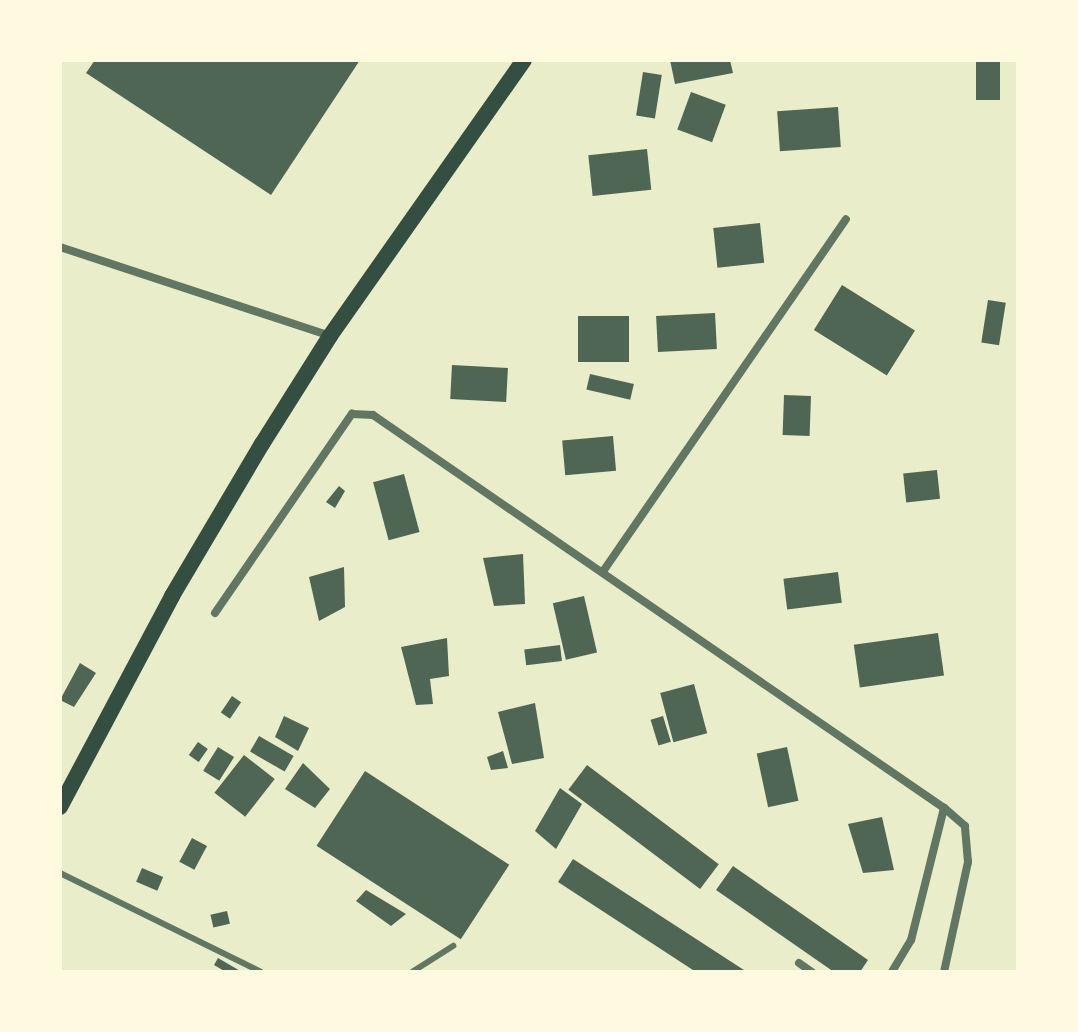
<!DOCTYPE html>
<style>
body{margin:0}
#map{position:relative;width:1078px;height:1032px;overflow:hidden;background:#e9edc9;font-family:Cabin,sans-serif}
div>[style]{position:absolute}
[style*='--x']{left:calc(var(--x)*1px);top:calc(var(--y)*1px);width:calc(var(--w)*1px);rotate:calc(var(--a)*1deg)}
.building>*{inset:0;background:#4f6655;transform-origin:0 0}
.service>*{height:6px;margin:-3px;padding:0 3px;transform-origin:3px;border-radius:3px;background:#617663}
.minor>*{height:8px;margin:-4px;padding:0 4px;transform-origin:4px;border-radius:4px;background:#617663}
.secondary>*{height:16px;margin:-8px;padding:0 8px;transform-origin:8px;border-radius:8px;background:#344e41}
span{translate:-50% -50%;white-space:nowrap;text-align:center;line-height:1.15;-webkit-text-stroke:6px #fefae0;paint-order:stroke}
.frame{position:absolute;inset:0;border:62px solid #fefae0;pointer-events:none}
</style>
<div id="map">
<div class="building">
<i style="clip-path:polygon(95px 60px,360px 60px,271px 195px,86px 73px)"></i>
<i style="clip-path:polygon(670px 60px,730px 60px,733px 73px,675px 84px)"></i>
<i style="left:976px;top:60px;width:24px;height:40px"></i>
<i style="left:643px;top:72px;width:19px;height:44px;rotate:9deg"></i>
<i style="left:691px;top:92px;width:37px;height:40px;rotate:20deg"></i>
<i style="left:838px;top:107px;width:40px;height:61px;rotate:86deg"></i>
<i style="left:647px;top:149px;width:41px;height:59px;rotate:84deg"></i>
<i style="left:760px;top:223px;width:40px;height:47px;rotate:84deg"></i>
<i style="left:842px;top:285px;width:86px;height:53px;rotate:32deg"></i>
<i style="left:988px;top:300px;width:18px;height:43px;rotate:9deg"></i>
<i style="left:715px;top:313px;width:36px;height:59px;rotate:87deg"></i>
<i style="left:578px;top:316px;width:51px;height:46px"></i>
<i style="left:452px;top:365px;width:56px;height:34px;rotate:3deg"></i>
<i style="left:590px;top:374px;width:45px;height:16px;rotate:13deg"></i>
<i style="left:784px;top:395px;width:27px;height:40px;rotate:2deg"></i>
<i style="left:613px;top:436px;width:35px;height:51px;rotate:85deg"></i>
<i style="left:937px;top:470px;width:29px;height:34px;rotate:84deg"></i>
<i style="left:404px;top:474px;width:60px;height:32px;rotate:75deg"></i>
<i style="clip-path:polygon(339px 486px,345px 491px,335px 508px,326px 502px)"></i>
<i style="clip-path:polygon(523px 554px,525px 604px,494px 606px,483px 558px)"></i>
<i style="clip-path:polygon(344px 567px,345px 607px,319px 621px,309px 577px)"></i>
<i style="left:838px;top:572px;width:31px;height:55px;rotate:83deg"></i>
<i style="left:584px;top:596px;width:58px;height:32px;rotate:77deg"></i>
<i style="left:938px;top:633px;width:43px;height:85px;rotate:82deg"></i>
<i style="clip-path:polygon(447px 638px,449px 676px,430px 679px,433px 704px,416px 705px,401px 647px)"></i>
<i style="left:560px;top:645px;width:16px;height:36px;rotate:83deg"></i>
<i style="clip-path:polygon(80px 663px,96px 673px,74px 707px,60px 700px)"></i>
<i style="left:694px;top:684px;width:51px;height:35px;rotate:75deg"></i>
<i style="left:232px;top:696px;width:11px;height:20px;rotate:34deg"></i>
<i style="clip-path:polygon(535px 703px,544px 758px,512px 764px,498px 712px)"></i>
<i style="clip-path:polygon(284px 716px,309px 728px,298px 751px,275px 737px)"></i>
<i style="left:663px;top:716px;width:27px;height:13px;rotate:73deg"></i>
<i style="left:259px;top:736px;width:40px;height:18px;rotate:30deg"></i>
<i style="left:198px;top:742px;width:12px;height:16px;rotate:35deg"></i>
<i style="left:218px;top:747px;width:19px;height:28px;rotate:32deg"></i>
<i style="left:787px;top:747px;width:55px;height:31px;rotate:78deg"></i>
<i style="clip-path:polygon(503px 751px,508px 768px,491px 770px,487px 757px)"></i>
<i style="left:244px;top:755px;width:39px;height:48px;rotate:38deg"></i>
<i style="clip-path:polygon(303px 763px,330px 789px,315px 808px,285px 789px)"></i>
<i style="left:587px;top:765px;width:165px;height:31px;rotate:37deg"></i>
<i style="left:365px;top:771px;width:172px;height:89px;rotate:33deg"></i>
<i style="clip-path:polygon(560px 788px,582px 804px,556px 849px,535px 831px)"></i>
<i style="clip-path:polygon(882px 817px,894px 870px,863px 873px,848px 824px)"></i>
<i style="left:192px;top:838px;width:17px;height:27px;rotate:28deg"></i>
<i style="clip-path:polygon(573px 859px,747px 972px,696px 972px,558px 882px)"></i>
<i style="clip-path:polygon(733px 866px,868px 960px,860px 972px,834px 972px,716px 890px)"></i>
<i style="left:142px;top:868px;width:23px;height:15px;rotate:23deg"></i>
<i style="clip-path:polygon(366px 890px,406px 914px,391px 926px,356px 901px)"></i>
<i style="left:227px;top:911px;width:13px;height:17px;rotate:77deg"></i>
<i style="clip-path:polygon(218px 958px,242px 972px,226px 972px,214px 965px)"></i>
</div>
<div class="service">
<i style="--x:60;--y:873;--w:224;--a:26.2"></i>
<i style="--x:412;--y:972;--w:49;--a:-32.4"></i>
</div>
<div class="minor">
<i style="--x:60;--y:247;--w:284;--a:18.2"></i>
<i style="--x:604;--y:570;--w:426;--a:-55.4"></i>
<i style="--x:215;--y:613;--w:242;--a:-55.5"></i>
<i style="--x:352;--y:414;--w:21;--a:3"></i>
<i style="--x:373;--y:415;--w:693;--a:34.54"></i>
<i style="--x:944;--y:808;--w:136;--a:104"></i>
<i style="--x:911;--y:940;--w:37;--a:121"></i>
<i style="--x:799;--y:963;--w:16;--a:35"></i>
<i style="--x:944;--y:972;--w:113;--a:-77.7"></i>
<i style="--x:968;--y:862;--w:36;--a:-95"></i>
<i style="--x:965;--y:826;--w:28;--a:-139"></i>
</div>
<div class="secondary">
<i style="--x:60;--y:807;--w:239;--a:-62"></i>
<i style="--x:172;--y:596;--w:177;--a:-59.4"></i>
<i style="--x:262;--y:444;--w:128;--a:-57.8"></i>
<i style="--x:330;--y:336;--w:337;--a:-54.9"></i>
</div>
<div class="frame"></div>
</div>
